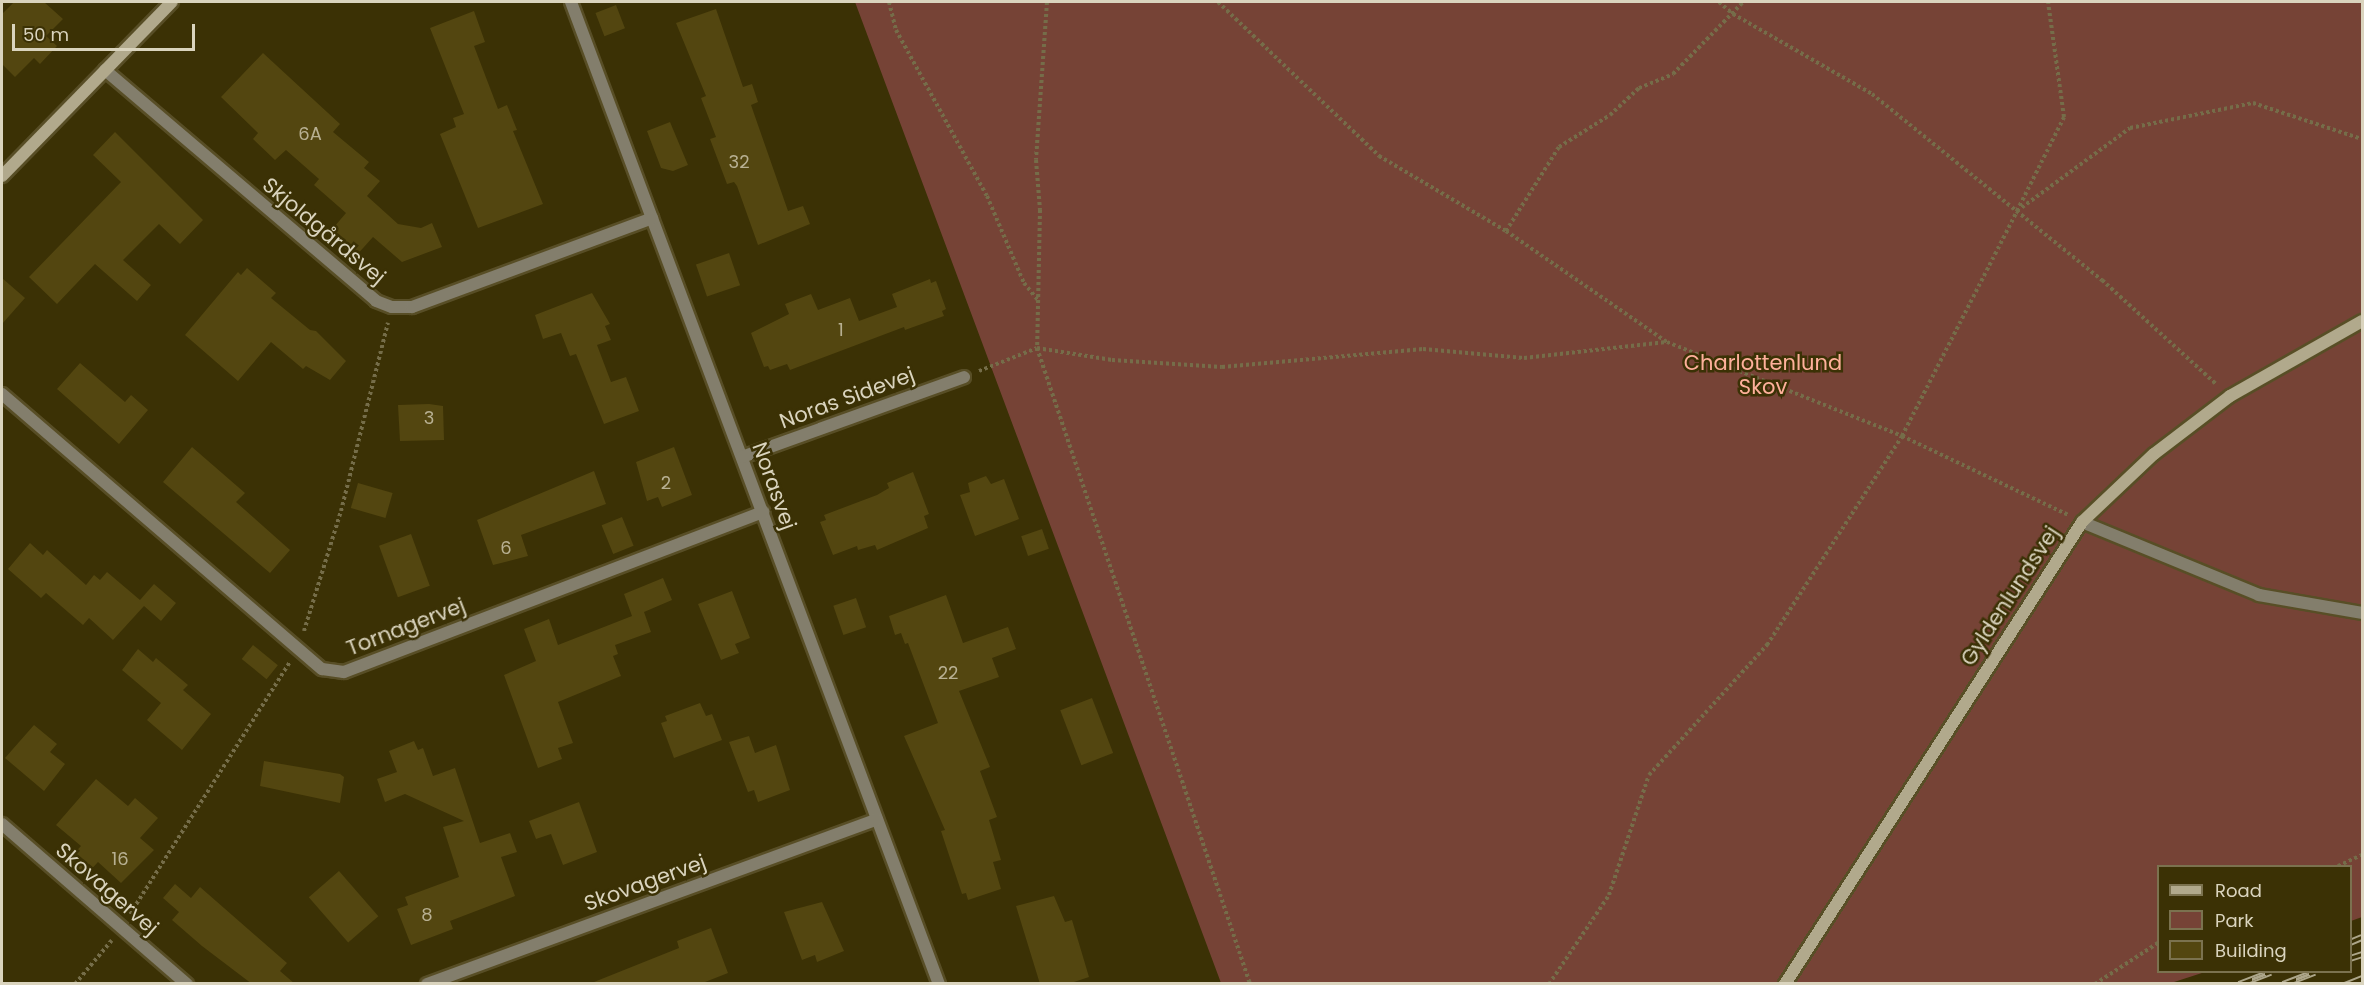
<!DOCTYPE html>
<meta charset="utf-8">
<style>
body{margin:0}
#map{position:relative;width:2364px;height:985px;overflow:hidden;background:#3b3105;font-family:Poppins,sans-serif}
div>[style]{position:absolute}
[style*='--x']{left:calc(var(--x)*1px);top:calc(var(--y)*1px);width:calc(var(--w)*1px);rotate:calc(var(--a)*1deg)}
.green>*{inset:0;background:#764336}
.building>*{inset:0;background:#534610;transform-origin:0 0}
.path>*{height:4px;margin-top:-2px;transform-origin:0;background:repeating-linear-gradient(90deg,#756d49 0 3px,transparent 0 6px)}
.roads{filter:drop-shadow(2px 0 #584e26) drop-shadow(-2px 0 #584e26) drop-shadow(0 2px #584e26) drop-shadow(0 -2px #584e26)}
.lane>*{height:12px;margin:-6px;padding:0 6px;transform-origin:6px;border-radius:6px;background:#837e6c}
.street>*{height:12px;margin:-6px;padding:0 6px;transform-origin:6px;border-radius:6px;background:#837e6c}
.secondary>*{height:12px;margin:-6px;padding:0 6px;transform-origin:6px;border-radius:6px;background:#b1a98c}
.tram>*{height:1.5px;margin:-0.75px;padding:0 0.75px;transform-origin:0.75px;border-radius:0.75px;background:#ada68a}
.rail>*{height:7px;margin-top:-3.5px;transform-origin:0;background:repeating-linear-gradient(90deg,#3b3105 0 14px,#ada68a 0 28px);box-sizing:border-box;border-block:2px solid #ada68a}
span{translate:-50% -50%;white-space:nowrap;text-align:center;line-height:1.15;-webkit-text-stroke:5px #3b3105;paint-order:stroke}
.number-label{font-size:18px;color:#b8b092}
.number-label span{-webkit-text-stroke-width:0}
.street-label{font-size:21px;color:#dad4be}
.park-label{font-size:21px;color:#feb09b}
.frame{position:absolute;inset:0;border:3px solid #dad4be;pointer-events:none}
.legend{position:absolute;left:2157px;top:865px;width:195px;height:108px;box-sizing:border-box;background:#3b3105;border:2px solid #7b724f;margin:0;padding:8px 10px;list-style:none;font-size:18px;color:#dad4be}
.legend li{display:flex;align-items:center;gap:12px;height:30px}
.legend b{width:30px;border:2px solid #7b724f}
.scale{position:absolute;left:12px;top:24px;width:183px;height:27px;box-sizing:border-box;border:3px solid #dad4be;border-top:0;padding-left:8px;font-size:18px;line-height:21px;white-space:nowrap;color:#dad4be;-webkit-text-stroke:4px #3b3105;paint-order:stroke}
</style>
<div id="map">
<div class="green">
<i style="clip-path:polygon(855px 2px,2362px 2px,2362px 917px,2351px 921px,2350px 866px,2158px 866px,2158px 972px,2205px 972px,2171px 983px,1221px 983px)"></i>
</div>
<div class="building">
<i style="clip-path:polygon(14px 2px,44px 2px,63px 19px,46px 36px,57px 46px,40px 64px,34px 58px,15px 77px,2px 64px,2px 14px)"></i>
<i style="left:616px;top:5px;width:25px;height:22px;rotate:69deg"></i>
<i style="clip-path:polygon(716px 9px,743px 87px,752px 84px,758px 102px,751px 105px,788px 211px,803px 206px,810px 224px,758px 245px,737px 186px,734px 182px,727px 184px,710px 139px,716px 137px,701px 98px,706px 96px,676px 23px)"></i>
<i style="clip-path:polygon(474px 11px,485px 42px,474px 46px,498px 109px,507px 105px,517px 130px,513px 131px,543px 204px,478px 228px,440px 134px,456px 127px,453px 118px,464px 114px,430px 28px)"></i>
<i style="clip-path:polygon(263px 53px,340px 124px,333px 132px,369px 162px,364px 168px,380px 181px,367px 196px,398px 224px,421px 228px,432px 223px,442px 247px,402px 262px,373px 237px,355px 257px,328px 234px,346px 213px,314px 185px,319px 179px,286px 150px,275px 160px,253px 139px,258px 133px,221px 97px)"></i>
<i style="clip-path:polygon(670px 122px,688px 165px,673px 171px,661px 168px,647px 131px)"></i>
<i style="clip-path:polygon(115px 132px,203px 220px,180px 244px,159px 224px,123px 260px,151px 285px,137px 301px,95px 264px,57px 304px,29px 277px,121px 182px,93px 155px)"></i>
<i style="left:729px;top:253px;width:34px;height:35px;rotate:71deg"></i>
<i style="clip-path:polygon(247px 268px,276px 293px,271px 298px,310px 330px,316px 331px,346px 361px,330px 380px,306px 366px,303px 369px,271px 342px,238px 381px,185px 335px,238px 272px,241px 275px)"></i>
<i style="clip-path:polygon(2px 278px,25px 298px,2px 324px)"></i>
<i style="clip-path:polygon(930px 279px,931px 283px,936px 281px,946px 309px,942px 311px,944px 316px,905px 330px,904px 327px,790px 370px,787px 364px,770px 370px,768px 366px,764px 367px,751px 333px,789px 314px,785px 304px,811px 294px,818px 310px,850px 298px,859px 321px,897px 307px,892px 294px)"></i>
<i style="clip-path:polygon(592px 293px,610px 324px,605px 326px,611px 340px,597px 345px,611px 382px,626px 377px,639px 411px,604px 424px,576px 354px,570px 356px,561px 333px,543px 339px,535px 315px)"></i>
<i style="clip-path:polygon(80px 363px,125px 402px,131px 395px,148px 410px,119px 444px,57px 389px)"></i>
<i style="clip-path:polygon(429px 404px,443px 406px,444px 440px,400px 441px,398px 405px)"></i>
<i style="clip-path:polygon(192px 447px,245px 493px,236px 502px,290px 550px,270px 573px,163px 482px)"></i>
<i style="clip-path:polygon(674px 447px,692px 495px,662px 507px,658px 497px,647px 501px,636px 462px)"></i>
<i style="clip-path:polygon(594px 471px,606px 504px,521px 535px,528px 556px,493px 565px,477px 520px)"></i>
<i style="clip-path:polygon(913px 472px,929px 514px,924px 516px,928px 528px,877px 550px,875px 545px,858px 550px,857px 546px,833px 555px,820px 522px,826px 520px,824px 515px,877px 495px,889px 488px,887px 483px)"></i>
<i style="clip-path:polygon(986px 476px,991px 484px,1004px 479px,1019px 519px,975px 536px,960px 495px,970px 492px,968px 483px)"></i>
<i style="left:358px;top:483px;width:36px;height:26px;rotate:16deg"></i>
<i style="left:622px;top:517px;width:31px;height:22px;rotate:68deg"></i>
<i style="left:1042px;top:529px;width:21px;height:22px;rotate:71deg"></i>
<i style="left:411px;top:534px;width:55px;height:34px;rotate:70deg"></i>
<i style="clip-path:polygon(30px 543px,43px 555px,47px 550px,86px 585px,94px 575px,100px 580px,107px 572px,140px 600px,154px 584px,176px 603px,161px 621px,144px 606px,113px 640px,89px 618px,83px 625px,46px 593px,41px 598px,8px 569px)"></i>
<i style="clip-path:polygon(663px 578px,672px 600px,644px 612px,651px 632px,615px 645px,618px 654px,613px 656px,621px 676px,558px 702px,573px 743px,558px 748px,562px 759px,538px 768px,504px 675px,536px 661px,524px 629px,549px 619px,558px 645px,632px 616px,624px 594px)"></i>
<i style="clip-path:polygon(732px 591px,750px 638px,735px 644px,739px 653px,721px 660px,698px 604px)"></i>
<i style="clip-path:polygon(946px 595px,963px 643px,1008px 627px,1016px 649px,992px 658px,999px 677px,959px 691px,990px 767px,980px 771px,997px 817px,989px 820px,1001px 860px,993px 862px,1001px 889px,968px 900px,966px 893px,962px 894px,941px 831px,945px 830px,904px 736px,938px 723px,908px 643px,905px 644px,901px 633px,895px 635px,889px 616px)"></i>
<i style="left:856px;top:598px;width:31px;height:24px;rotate:71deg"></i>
<i style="left:253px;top:645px;width:32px;height:18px;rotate:39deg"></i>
<i style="clip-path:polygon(138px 649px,153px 662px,156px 658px,188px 685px,183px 690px,211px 714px,182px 750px,147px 720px,161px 703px,122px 670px)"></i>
<i style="left:1092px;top:698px;width:59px;height:34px;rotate:69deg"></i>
<i style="clip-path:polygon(700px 703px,706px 716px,712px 714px,722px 740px,674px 758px,661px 723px,667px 721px,665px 716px)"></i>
<i style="clip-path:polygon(34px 725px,57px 744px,50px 752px,65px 764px,44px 791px,5px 758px)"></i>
<i style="clip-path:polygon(749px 736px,755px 753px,776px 745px,790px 790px,758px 802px,754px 790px,748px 792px,729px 742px)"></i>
<i style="clip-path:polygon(414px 741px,418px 750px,423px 748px,433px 776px,455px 768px,480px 843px,510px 833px,517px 852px,501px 857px,515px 896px,450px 921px,453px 929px,411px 945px,397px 909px,408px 905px,405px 897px,459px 877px,443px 827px,464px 821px,405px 794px,385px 802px,377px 779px,397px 772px,389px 751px)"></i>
<i style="clip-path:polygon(264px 761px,340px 774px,344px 777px,340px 803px,260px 786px)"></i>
<i style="clip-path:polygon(96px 779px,128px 806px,135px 798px,158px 818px,140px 838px,154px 850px,121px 883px,98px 862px,85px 876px,67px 861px,81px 846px,56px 825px)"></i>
<i style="clip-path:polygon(579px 802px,597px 852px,563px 865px,551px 834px,536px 839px,529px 821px)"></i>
<i style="left:339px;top:871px;width:60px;height:40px;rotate:49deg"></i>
<i style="clip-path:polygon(175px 884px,191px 898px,200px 887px,287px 963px,280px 971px,295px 984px,252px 984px,202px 946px,172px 920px,179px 912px,163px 898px)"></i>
<i style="clip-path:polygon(1054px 896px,1065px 922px,1072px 920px,1089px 977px,1068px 984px,1040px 984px,1016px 906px)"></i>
<i style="clip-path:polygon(822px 902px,844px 951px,817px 962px,815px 955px,802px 960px,784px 912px)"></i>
<i style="clip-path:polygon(711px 928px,728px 973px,700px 984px,589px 984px,679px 948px,677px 941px)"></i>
</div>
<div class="path">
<i style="--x:889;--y:2;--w:29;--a:76"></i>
<i style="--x:896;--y:30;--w:189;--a:61.3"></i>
<i style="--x:987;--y:196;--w:95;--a:67"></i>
<i style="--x:1024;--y:283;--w:22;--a:51"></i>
<i style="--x:1047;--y:2;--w:158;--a:94"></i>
<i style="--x:1036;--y:160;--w:50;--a:85.4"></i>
<i style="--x:1040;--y:210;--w:138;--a:91.2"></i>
<i style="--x:1037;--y:348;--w:671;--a:71.48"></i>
<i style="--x:1218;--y:2;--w:223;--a:43.7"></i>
<i style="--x:1379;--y:156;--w:147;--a:30.6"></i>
<i style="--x:1506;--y:231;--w:196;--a:34.6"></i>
<i style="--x:1667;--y:342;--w:253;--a:21.8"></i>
<i style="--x:1902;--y:436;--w:184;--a:25.4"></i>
<i style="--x:1719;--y:2;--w:18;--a:41"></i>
<i style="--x:1733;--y:14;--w:160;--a:29.9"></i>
<i style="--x:1872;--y:94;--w:296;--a:39"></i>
<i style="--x:2102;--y:280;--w:154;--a:42.4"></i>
<i style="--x:2017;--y:211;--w:105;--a:-63.4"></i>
<i style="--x:2064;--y:117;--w:116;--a:-97.9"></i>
<i style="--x:1506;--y:231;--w:99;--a:-57.8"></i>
<i style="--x:1559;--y:147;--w:60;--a:-32.1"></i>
<i style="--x:1610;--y:115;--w:40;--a:-43"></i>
<i style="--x:1639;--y:88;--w:37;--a:-22"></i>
<i style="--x:1673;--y:74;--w:100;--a:-45.8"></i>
<i style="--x:979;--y:371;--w:62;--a:-21.6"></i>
<i style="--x:1037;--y:348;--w:76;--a:9.1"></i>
<i style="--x:1112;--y:360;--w:110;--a:3.6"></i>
<i style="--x:1222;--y:367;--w:202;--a:-5.1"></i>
<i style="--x:1423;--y:349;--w:101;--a:5.1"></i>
<i style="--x:1524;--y:358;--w:143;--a:-6.4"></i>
<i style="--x:304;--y:631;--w:126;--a:-72.9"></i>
<i style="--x:341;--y:511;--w:194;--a:-76"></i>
<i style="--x:2338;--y:866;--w:26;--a:-25"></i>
<i style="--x:130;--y:914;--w:299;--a:-57.6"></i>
<i style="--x:75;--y:984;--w:57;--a:-49.9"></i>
<i style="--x:1549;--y:984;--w:107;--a:-56"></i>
<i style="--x:1609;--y:895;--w:126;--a:-71.6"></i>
<i style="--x:1649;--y:775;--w:176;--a:-47.8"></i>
<i style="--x:1767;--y:645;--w:249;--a:-57.1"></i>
<i style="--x:1902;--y:436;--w:253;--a:-62.9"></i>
<i style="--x:2017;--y:211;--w:140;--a:-36.3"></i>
<i style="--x:2130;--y:128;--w:126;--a:-11.5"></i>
<i style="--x:2253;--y:103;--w:115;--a:18.3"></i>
<i style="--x:2095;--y:984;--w:75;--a:-33.1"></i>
</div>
<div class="roads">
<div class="lane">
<i style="--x:2082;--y:522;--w:191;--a:22.4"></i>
<i style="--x:2259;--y:595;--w:105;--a:9.9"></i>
</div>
<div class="street">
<i style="--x:571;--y:2;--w:1049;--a:69.46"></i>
<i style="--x:105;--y:70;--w:356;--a:40.4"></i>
<i style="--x:376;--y:301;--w:17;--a:21"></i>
<i style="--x:392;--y:307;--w:20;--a:0"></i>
<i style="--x:412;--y:307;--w:256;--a:-20.3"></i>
<i style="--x:2;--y:394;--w:422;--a:40.7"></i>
<i style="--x:322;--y:669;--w:22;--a:8"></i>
<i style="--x:344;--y:672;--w:449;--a:-20.9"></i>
<i style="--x:742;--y:457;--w:236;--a:-19.8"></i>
<i style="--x:2;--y:824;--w:245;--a:40.9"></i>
<i style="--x:427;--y:984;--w:479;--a:-20.1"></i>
</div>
<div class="secondary">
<i style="--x:2;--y:176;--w:243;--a:-45.7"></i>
<i style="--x:1785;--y:984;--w:549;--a:-57.26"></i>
<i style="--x:2082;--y:522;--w:99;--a:-43.4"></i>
<i style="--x:2154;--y:454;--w:96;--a:-37.3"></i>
<i style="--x:2230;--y:396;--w:152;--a:-29.6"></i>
</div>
</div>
<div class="tram">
<i style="--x:2342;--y:984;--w:22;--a:-22"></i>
</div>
<div class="rail">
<i style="--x:2350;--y:942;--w:13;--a:-23"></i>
<i style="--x:2350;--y:958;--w:13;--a:-18"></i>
<i style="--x:2239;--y:984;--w:34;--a:-21"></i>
<i style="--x:2283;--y:984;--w:34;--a:-21"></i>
</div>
<div class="number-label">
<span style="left:310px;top:134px">6A</span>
<span style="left:739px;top:162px">32</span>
<span style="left:841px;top:330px">1</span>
<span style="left:429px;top:418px">3</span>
<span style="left:666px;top:483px">2</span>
<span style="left:506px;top:548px">6</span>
<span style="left:948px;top:673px">22</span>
<span style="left:120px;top:859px">16</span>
<span style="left:427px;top:915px">8</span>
</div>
<div class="street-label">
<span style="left:324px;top:231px;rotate:40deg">Skjoldgårdsvej</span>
<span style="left:847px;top:398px;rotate:-20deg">Noras Sidevej</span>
<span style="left:774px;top:486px;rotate:70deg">Norasvej</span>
<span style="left:2010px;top:596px;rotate:-57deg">Gyldenlundsvej</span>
<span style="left:406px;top:627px;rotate:-21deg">Tornagervej</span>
<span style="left:645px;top:883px;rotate:-20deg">Skovagervej</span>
<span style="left:107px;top:889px;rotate:41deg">Skovagervej</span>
</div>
<div class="park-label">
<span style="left:1763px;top:375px">Charlottenlund<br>Skov</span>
</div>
<div class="frame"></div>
<ul class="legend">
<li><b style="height:8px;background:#b1a98c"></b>Road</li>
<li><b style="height:16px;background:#764336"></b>Park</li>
<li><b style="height:16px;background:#534610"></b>Building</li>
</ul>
<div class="scale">50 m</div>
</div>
